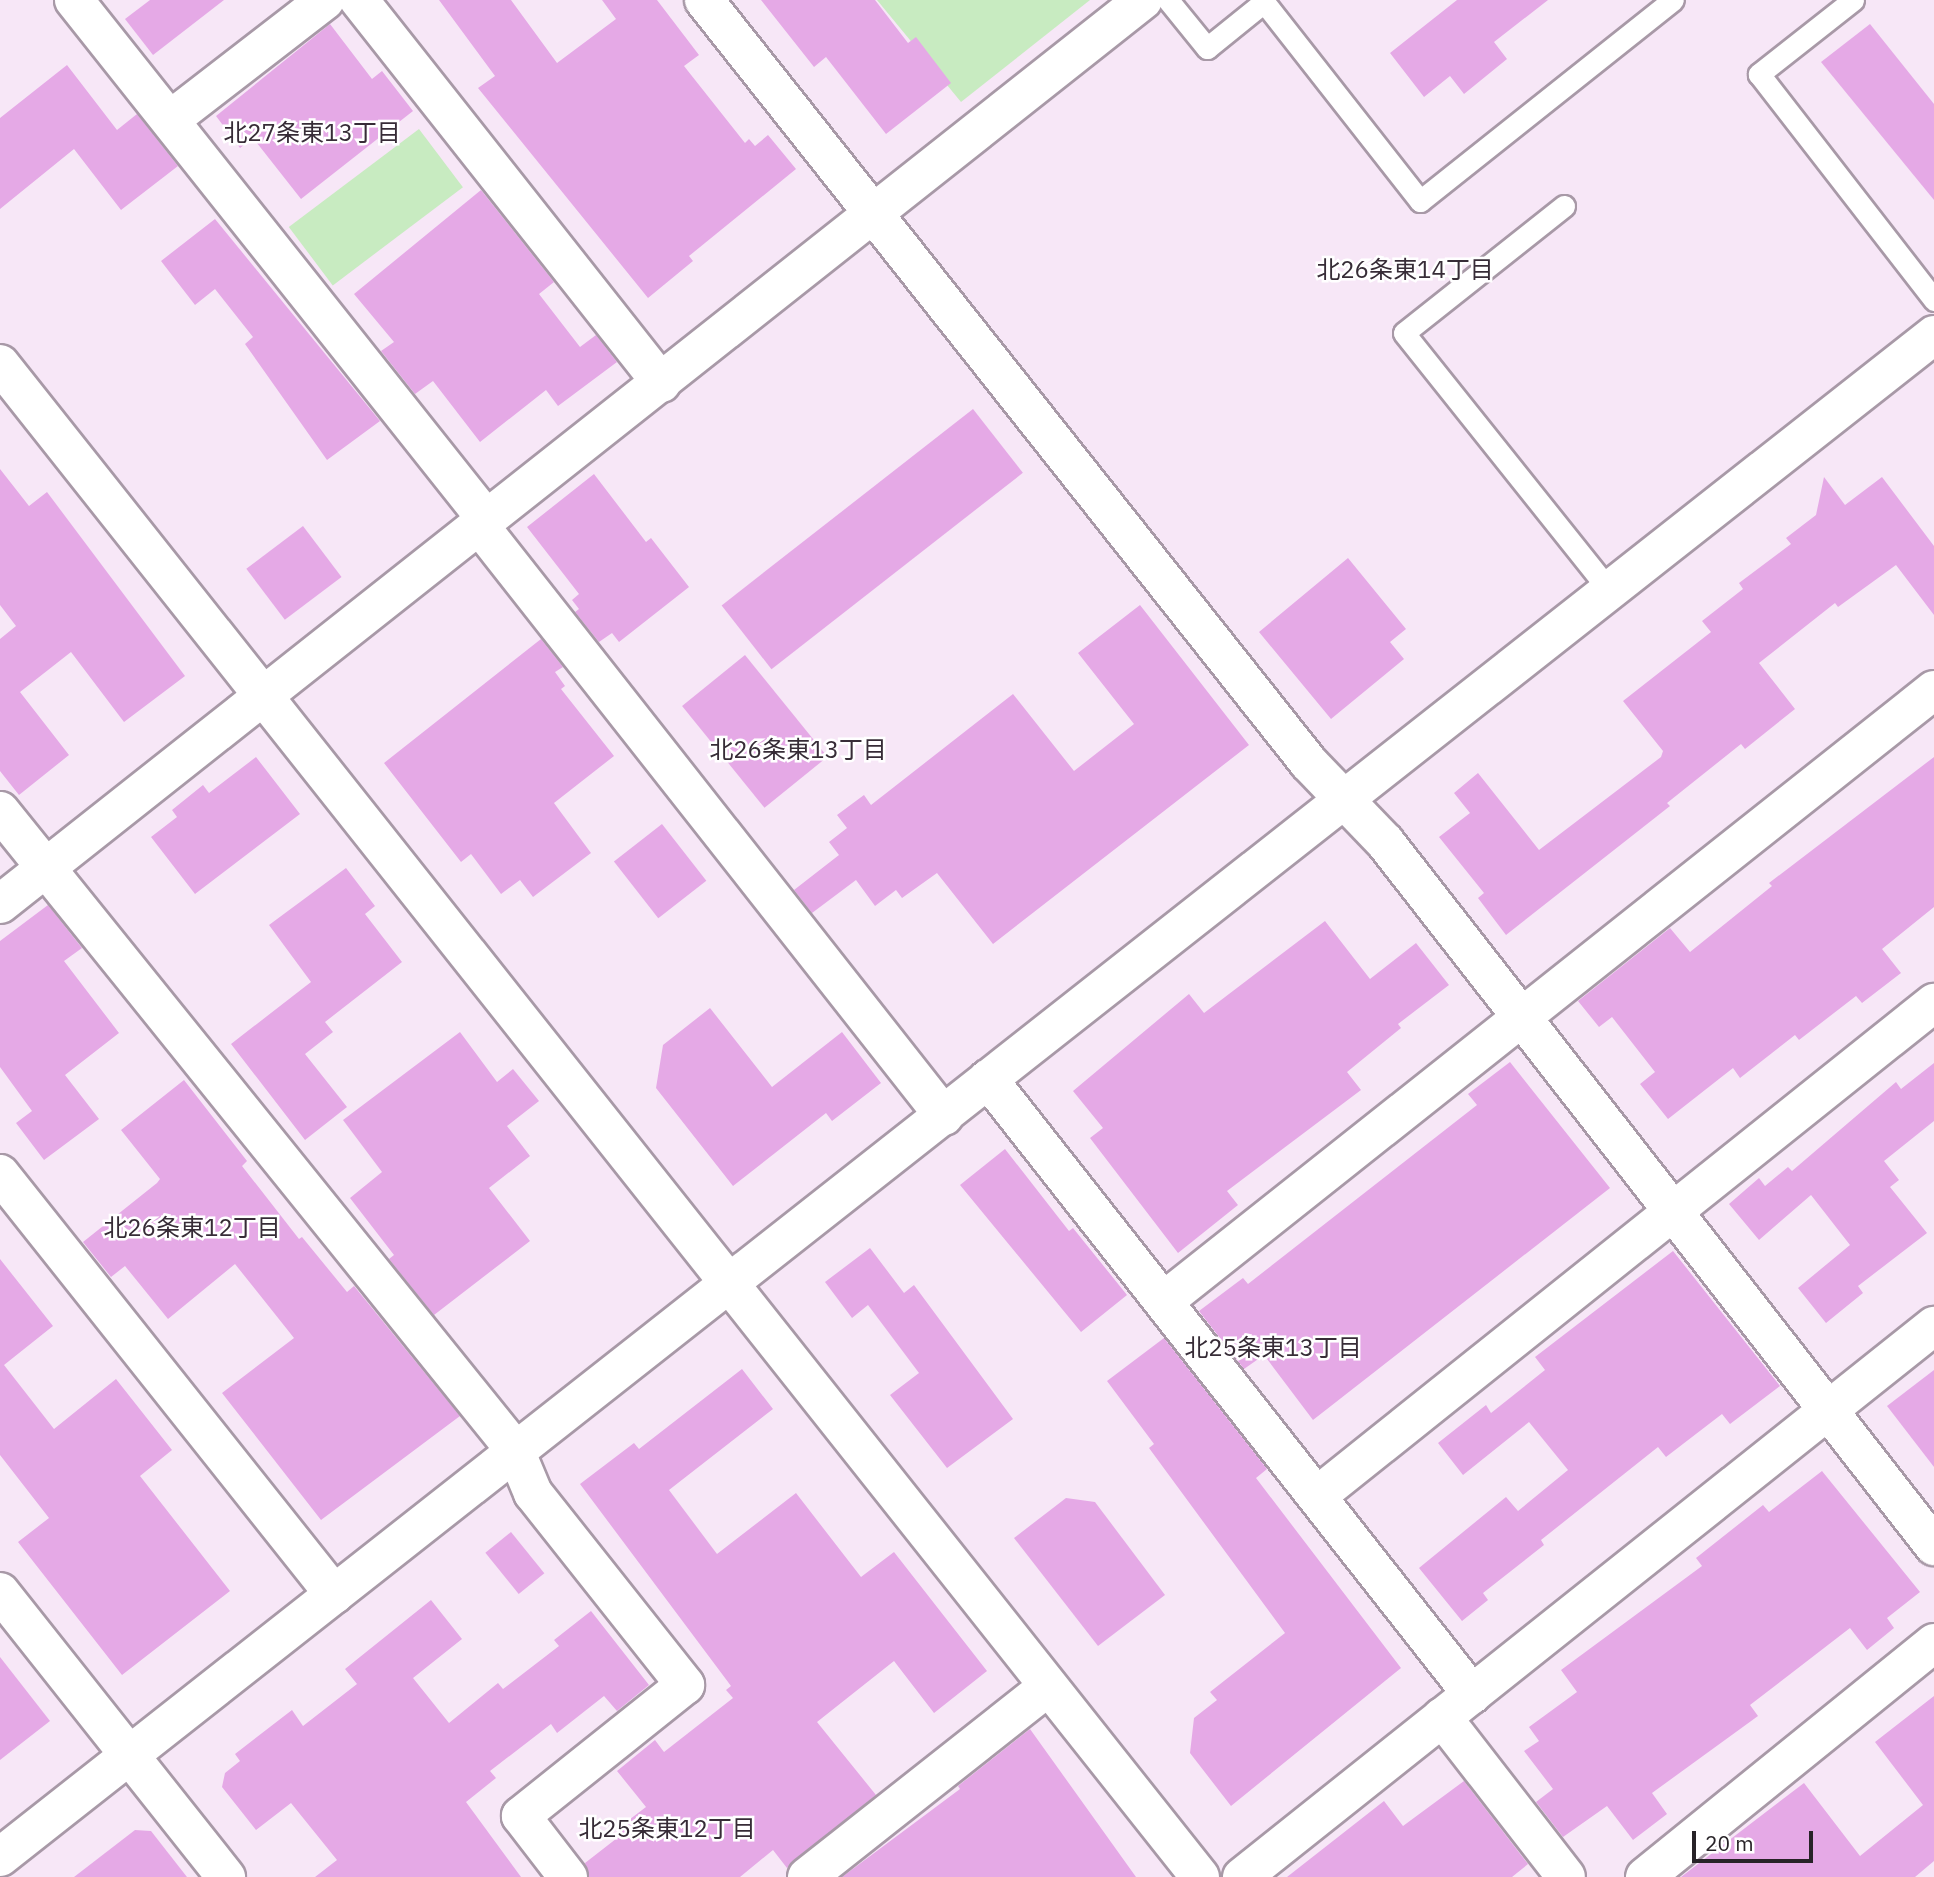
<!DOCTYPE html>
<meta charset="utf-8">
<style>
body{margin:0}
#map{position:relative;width:1934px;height:1877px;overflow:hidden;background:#f7e7f7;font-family:"IBM Plex Sans","Noto Sans JP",sans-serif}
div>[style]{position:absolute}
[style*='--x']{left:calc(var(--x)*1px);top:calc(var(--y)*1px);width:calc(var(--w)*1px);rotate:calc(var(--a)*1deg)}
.green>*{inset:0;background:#c8ebc1;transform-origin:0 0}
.building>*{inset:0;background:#e5a9e6;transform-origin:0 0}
.roads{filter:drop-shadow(2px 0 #a899a7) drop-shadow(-2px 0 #a899a7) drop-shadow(0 2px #a899a7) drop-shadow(0 -2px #a899a7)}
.service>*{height:21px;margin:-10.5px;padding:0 10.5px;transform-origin:10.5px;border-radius:10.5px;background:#fff}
.minor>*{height:38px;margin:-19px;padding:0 19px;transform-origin:19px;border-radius:19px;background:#fff}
.tertiary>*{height:38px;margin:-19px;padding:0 19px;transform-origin:19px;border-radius:19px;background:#fff}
span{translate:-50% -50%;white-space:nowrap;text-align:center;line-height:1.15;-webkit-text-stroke:5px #fff;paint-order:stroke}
.neighbourhood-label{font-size:24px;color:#372c37}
.scale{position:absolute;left:1692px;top:1831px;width:121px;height:32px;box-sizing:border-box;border:4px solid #282328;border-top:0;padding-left:9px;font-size:21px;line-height:24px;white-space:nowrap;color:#282328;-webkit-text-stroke:5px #fff;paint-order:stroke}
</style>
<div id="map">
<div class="green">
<i style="clip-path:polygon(877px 0,1090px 0,961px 102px)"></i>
<i style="left:419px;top:129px;width:73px;height:163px;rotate:53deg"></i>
</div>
<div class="building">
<i style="clip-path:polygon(150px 0,224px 0,153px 55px,125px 19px)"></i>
<i style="clip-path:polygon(439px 0,511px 0,557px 63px,616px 19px,602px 0,657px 0,699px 55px,684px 66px,745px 143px,749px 139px,755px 146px,768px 135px,796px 169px,689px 256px,693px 261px,648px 298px,478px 88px,495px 76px)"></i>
<i style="clip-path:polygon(761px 0,875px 0,908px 43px,916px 37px,951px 83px,886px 134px,826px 57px,814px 67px)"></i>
<i style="clip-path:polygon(1457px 0,1548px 0,1494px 42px,1507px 59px,1464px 94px,1450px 76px,1424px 97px,1390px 53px)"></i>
<i style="clip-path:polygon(330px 24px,372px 79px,382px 71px,413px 111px,301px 199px,253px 138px,240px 148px,216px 116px)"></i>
<i style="clip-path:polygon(1870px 24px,1934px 104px,1934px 200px,1821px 62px)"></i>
<i style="clip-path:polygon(67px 65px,117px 130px,137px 114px,178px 166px,121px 210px,74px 149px,0 209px,0 118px)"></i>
<i style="clip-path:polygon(481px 190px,554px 282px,539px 294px,580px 347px,596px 335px,617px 362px,558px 406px,546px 390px,480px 442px,433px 381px,415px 394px,381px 351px,394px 342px,354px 294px)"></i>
<i style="clip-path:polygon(215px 219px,380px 421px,327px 460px,245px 344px,253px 337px,215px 289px,195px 305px,161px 261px)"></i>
<i style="left:973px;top:409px;width:81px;height:319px;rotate:52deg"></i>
<i style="clip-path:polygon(0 469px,29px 506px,47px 492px,185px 676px,124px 722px,71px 652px,20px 692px,69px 755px,19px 795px,0 771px,0 639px,16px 626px,0 605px)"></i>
<i style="clip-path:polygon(594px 474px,646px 542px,651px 538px,689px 587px,619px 642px,612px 633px,599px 642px,575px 612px,579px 609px,572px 600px,579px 594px,527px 527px)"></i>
<i style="clip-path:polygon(1824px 477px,1845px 505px,1882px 477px,1934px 546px,1934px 615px,1896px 565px,1838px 607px,1835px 603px,1759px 663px,1795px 709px,1745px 749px,1741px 744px,1667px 803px,1670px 806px,1506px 935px,1478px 898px,1484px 893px,1439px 837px,1470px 813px,1454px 793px,1478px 773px,1539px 850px,1661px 757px,1663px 751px,1623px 701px,1711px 632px,1702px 621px,1743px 589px,1739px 583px,1791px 544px,1786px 538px,1816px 515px)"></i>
<i style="left:303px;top:526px;width:64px;height:71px;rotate:53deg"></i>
<i style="clip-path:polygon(1348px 558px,1406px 629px,1390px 642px,1404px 659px,1331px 719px,1259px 632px)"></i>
<i style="clip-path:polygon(1140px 605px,1249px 745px,993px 944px,937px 873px,902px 898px,896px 890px,875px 906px,856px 880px,812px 913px,794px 890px,839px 855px,829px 842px,847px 828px,837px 815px,864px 795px,871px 805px,1013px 694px,1074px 771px,1134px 724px,1078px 653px)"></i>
<i style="clip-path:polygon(541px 639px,563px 667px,555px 672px,565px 686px,561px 689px,614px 756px,554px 803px,591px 853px,533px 897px,520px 880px,501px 894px,471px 854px,461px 862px,384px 763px)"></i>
<i style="left:745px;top:655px;width:131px;height:81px;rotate:51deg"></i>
<i style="clip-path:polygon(256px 757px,300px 814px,195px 894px,151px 837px,177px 817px,172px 810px,203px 785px,209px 793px)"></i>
<i style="clip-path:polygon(1934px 757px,1934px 907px,1882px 949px,1901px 973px,1862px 1003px,1856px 996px,1799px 1040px,1795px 1035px,1740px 1078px,1733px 1068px,1668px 1119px,1640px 1084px,1655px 1072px,1612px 1017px,1599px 1027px,1578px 1001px,1670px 928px,1690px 952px,1772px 886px,1769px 883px)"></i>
<i style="left:662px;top:824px;width:72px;height:61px;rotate:52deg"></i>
<i style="clip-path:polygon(346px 868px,375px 906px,365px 914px,402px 962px,325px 1022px,333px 1032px,305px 1054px,347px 1107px,305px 1140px,231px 1044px,311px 982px,269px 925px)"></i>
<i style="clip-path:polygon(48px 905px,82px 948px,64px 961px,119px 1033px,65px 1075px,99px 1119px,44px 1160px,16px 1123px,32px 1111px,0 1067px,0 941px)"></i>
<i style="clip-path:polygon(1325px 921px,1370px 979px,1416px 943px,1449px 985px,1398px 1024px,1401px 1028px,1347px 1072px,1361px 1090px,1227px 1191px,1238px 1205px,1178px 1253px,1090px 1138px,1103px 1128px,1073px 1091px,1189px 994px,1204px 1013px)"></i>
<i style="clip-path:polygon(710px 1008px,772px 1087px,842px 1032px,881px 1083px,832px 1121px,826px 1113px,733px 1186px,656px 1088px,663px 1045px)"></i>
<i style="clip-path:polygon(460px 1032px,497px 1082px,513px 1069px,539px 1101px,507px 1126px,530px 1156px,489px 1188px,530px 1241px,434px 1315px,389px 1259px,394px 1255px,350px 1198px,382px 1172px,343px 1120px)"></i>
<i style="clip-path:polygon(1510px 1062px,1610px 1188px,1313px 1420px,1264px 1355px,1244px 1369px,1199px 1311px,1243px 1278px,1248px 1284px,1477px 1105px,1468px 1094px)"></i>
<i style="clip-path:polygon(1934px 1063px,1934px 1121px,1884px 1161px,1899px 1180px,1890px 1187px,1927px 1233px,1858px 1286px,1863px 1293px,1826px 1323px,1798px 1288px,1850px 1245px,1811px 1195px,1759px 1240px,1729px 1204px,1759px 1178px,1765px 1186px,1788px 1167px,1792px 1171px,1896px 1082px,1901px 1089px)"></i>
<i style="clip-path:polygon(184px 1080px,247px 1161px,242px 1166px,299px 1239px,302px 1237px,347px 1292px,354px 1286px,460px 1416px,321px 1520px,222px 1393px,294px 1338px,235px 1264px,168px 1319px,125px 1266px,111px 1277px,83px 1242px,157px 1183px,160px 1179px,121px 1130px)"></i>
<i style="clip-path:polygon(1005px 1149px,1069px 1231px,1073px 1228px,1127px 1295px,1081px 1332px,960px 1185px)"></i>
<i style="clip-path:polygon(870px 1248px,904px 1293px,914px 1285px,1013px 1419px,947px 1468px,890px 1395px,919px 1373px,868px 1305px,852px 1318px,825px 1282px)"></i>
<i style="clip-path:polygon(1673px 1251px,1780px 1386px,1730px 1424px,1722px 1414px,1666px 1457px,1658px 1447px,1541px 1540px,1544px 1545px,1483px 1593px,1488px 1600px,1462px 1621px,1419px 1568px,1506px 1497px,1518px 1511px,1568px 1470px,1529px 1422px,1463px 1475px,1438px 1443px,1486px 1405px,1491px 1413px,1545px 1370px,1535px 1357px)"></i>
<i style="clip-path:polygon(0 1259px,53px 1326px,4px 1365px,54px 1429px,116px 1379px,172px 1450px,140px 1476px,230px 1591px,122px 1675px,18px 1542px,49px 1518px,0 1455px)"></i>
<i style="clip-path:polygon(1164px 1338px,1267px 1469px,1256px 1478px,1401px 1668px,1231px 1806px,1190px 1753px,1194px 1718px,1217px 1700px,1210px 1692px,1285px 1633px,1149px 1448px,1154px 1444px,1107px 1381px)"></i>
<i style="clip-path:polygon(742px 1369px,773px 1409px,669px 1490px,717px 1554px,796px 1493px,861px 1577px,894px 1552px,987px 1671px,934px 1713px,894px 1661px,817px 1722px,876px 1795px,787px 1868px,773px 1850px,740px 1877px,589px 1877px,585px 1863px,621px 1835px,617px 1829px,646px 1807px,617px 1771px,655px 1740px,664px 1752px,733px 1698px,726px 1690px,731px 1686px,580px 1484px,634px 1443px,639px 1449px)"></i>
<i style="clip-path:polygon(1934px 1370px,1934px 1467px,1887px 1406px)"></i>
<i style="clip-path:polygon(1822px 1471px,1920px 1592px,1887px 1618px,1894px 1628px,1867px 1650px,1850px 1628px,1750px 1705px,1758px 1716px,1652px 1793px,1667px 1814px,1633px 1840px,1607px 1806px,1563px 1837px,1536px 1802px,1553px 1789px,1524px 1751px,1539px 1741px,1529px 1727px,1577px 1692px,1561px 1670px,1702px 1566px,1696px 1558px,1763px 1505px,1769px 1512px)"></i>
<i style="clip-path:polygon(1066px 1498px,1095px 1502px,1165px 1595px,1098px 1646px,1014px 1538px)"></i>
<i style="left:511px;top:1532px;width:53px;height:33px;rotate:51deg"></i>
<i style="clip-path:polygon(431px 1600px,462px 1639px,413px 1678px,449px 1723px,498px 1683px,503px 1689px,559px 1646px,554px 1640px,591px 1611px,649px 1685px,617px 1711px,604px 1696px,557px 1733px,551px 1724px,490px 1771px,496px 1778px,466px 1802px,521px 1877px,315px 1877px,337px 1860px,291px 1803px,256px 1830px,222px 1787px,225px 1773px,240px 1761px,235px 1754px,292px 1710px,303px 1726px,357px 1684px,345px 1669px)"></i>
<i style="clip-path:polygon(0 1657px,50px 1721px,0 1760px)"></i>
<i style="clip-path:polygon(1934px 1696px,1934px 1861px,1915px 1877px,1681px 1877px,1804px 1783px,1860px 1856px,1923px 1805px,1875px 1742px)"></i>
<i style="clip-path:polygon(1030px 1729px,1136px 1877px,842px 1877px,960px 1789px,958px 1786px)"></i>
<i style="clip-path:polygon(1464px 1781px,1528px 1864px,1512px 1877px,1287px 1877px,1384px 1801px,1403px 1826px)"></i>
<i style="clip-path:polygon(135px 1830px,151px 1831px,187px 1877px,74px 1877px)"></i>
</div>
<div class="roads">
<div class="service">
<i style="--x:1168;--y:0;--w:62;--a:50.9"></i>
<i style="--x:1207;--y:48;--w:73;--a:-38.9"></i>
<i style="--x:1264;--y:2;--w:253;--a:51.9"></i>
<i style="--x:1420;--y:201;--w:323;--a:-38.5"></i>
<i style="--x:1853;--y:0;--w:120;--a:141.8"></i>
<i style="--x:1759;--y:74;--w:286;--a:52.2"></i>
<i style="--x:1564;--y:206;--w:204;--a:141.6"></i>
<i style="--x:1404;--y:333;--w:329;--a:51.4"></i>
</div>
<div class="minor">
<i style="--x:74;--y:0;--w:664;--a:51.54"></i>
<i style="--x:359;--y:0;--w:488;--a:51.7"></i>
<i style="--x:704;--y:0;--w:974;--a:51.59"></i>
<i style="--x:1309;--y:763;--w:110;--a:46.1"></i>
<i style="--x:1385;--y:842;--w:893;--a:52.05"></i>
<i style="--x:170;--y:120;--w:196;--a:-37.7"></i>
<i style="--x:0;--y:364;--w:1931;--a:51.58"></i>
<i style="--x:479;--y:525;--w:752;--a:51.8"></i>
<i style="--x:0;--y:811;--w:821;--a:51.13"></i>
<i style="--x:515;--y:1450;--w:47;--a:67.3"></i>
<i style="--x:533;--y:1493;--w:245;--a:51.6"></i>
<i style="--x:685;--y:1685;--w:210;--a:141.4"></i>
<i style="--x:521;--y:1816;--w:77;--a:52.4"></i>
<i style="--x:0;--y:904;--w:1457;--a:-38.34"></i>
<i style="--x:988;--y:1079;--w:783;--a:51.8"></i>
<i style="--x:0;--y:1174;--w:537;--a:51.51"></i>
<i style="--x:1164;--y:1301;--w:983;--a:-38.43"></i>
<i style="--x:1317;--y:1496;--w:790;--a:-38.63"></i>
<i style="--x:0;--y:1592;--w:364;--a:51.6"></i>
<i style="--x:1442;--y:1717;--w:202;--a:52.2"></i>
<i style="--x:807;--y:1877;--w:307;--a:-38.3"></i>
<i style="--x:1242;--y:1877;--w:885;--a:-38.53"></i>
<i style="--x:1645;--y:1877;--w:372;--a:-39"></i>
</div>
<div class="tertiary">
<i style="--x:0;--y:1857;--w:2461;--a:-38.2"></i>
</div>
</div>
<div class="neighbourhood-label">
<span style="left:312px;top:133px">北27条東13丁目</span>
<span style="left:1405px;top:270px">北26条東14丁目</span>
<span style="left:798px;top:750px">北26条東13丁目</span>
<span style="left:192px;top:1228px">北26条東12丁目</span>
<span style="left:1273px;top:1348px">北25条東13丁目</span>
<span style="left:667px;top:1829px">北25条東12丁目</span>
</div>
<div class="scale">20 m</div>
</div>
